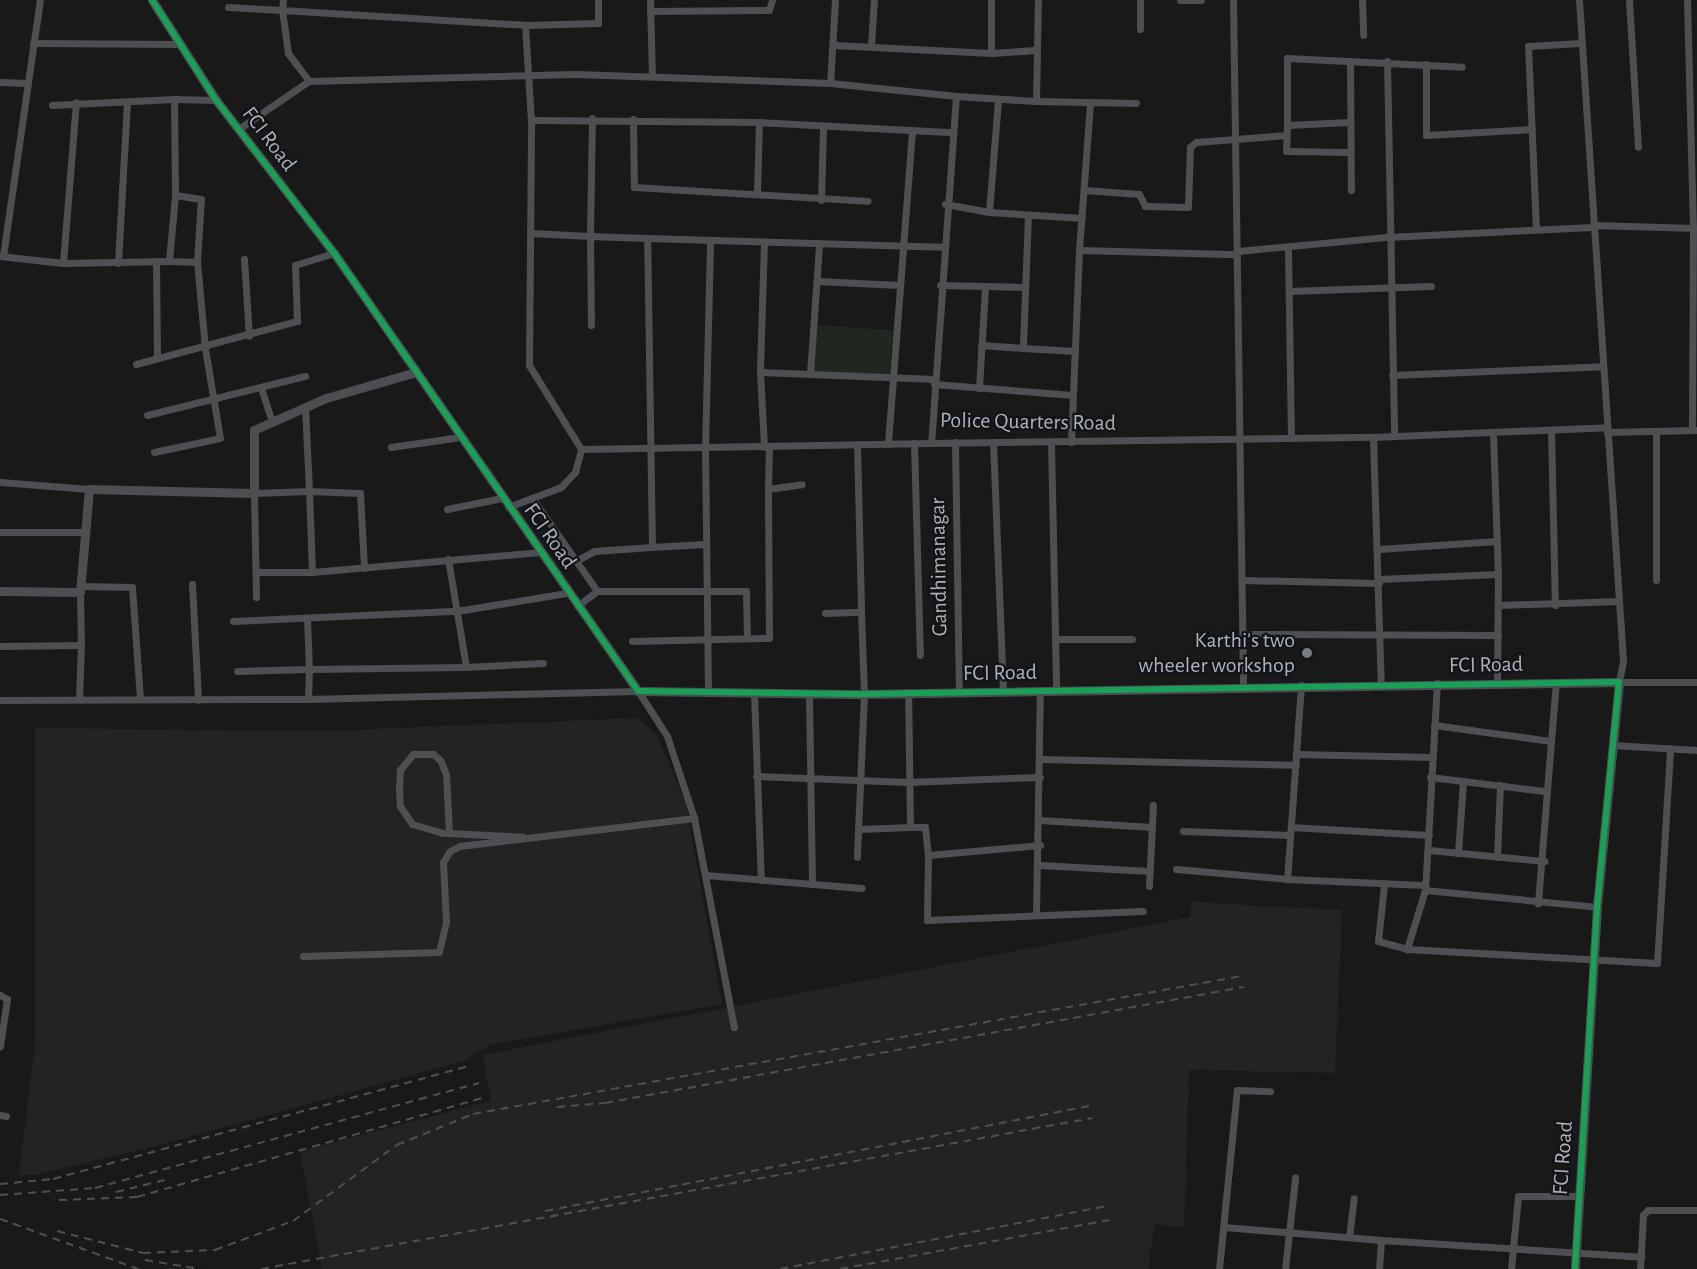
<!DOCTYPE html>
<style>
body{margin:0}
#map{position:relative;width:1697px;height:1269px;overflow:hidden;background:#19191a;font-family:"Alegreya Sans",sans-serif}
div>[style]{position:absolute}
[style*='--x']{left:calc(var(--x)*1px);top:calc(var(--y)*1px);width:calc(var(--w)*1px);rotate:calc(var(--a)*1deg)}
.built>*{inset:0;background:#232326}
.green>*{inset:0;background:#1f2720;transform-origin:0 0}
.street>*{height:7px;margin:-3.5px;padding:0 3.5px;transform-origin:3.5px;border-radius:3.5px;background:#4d4f53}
.secondary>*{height:9px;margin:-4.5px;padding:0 4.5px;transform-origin:4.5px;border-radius:4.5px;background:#4c4e51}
.rail>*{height:2px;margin-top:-1px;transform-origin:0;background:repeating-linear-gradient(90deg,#4e4f52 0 8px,transparent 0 14px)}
.cycleway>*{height:6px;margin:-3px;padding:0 3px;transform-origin:3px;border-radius:3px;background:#1a9f57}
.dots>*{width:16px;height:16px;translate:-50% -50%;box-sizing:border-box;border:3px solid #131416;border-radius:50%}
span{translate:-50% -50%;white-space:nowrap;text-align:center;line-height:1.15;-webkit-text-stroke:4.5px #131416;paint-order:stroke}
.street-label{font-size:22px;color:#abb1bb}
.poi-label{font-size:22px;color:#abb1bb}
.right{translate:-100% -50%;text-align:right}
</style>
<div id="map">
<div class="built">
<i style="clip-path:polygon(637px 718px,657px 735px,685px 801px,722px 1004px,489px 1045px,464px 1061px,160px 1145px,35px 1175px,19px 1175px,35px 1044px,35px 728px,324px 731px)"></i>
<i style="clip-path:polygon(1192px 902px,1342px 910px,1335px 1073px,1189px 1070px,1184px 1227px,1154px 1224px,1149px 1269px,322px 1269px,300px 1151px,491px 1101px,483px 1055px,1190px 917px)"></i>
</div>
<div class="green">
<i style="left:817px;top:325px;width:76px;height:47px;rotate:4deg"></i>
</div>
<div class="street">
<i style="--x:650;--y:0;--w:75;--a:88.5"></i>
<i style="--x:835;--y:0;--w:83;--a:93.4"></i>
<i style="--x:830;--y:83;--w:127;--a:5.9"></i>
<i style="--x:956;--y:96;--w:348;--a:94.1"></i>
<i style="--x:931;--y:443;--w:442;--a:-0.8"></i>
<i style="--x:1373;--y:437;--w:234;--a:-2.4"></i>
<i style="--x:1180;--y:0;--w:21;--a:0"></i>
<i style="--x:1233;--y:0;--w:686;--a:89.16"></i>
<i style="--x:1362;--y:0;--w:35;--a:88"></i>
<i style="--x:1579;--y:0;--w:662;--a:86.19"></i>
<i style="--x:1623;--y:661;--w:21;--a:101"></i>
<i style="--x:1619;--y:682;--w:78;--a:0"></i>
<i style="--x:1629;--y:0;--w:147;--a:86.5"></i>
<i style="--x:1687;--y:0;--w:228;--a:88.5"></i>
<i style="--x:1693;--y:228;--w:202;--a:90.3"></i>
<i style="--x:228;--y:7;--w:54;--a:3.2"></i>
<i style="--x:282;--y:10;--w:10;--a:-84"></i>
<i style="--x:650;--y:11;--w:119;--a:-0.5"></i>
<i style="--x:769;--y:10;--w:10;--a:-73"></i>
<i style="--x:525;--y:25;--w:73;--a:-1.6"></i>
<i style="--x:598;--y:23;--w:23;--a:-90"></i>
<i style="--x:1140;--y:29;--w:29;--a:-90"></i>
<i style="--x:33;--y:43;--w:147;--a:0.4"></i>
<i style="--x:834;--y:45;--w:157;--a:2.9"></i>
<i style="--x:991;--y:53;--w:53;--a:-90"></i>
<i style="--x:871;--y:45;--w:45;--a:-86.2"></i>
<i style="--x:991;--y:53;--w:45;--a:-3.8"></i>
<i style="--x:1350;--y:61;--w:129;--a:89.6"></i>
<i style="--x:1387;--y:61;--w:375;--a:88.9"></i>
<i style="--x:1426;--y:64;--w:71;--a:90"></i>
<i style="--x:1426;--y:135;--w:106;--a:-3.2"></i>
<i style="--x:309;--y:81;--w:35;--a:-127"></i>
<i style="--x:288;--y:53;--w:43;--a:-97.9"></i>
<i style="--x:282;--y:10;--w:243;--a:3.5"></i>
<i style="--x:525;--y:25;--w:95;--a:86.4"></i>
<i style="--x:0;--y:82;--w:27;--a:2"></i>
<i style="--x:956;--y:96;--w:80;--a:3.6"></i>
<i style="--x:1036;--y:101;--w:101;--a:-88.9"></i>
<i style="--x:998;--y:100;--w:112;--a:94.6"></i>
<i style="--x:989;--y:212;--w:93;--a:3.7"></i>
<i style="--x:1036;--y:101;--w:100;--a:1.1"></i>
<i style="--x:52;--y:105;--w:122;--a:-2.8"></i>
<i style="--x:592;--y:118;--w:118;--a:91"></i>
<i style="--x:590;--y:236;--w:57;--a:2"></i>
<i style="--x:633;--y:119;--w:68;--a:89.2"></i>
<i style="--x:634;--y:187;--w:234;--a:3.4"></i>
<i style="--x:1350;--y:122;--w:63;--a:177.3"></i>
<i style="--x:1287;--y:125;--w:26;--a:92"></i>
<i style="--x:1286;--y:151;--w:64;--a:0.9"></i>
<i style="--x:1287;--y:125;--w:67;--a:-90"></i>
<i style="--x:1287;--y:58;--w:175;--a:2.9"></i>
<i style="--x:240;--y:128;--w:83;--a:-34.3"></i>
<i style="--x:309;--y:81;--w:266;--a:-1.5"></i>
<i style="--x:575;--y:74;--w:255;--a:2"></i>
<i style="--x:1084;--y:190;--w:55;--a:4.2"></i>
<i style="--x:1139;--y:194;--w:13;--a:63"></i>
<i style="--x:1145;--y:206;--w:43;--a:1.3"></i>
<i style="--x:1188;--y:207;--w:60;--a:-88.1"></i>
<i style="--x:1190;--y:147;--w:8;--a:-40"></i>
<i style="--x:1196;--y:142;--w:91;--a:-4.4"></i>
<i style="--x:757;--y:193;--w:71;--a:-88.4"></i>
<i style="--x:821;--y:200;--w:72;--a:-88.4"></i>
<i style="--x:945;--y:204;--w:45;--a:10.3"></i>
<i style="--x:1028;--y:215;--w:133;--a:92.2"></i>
<i style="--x:1023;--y:348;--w:52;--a:3.3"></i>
<i style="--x:1593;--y:225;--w:102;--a:1.7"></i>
<i style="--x:1536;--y:229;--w:183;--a:-92.5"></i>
<i style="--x:1528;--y:46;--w:52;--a:-3.3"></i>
<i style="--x:530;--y:233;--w:60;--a:2.9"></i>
<i style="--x:590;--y:236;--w:89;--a:89.4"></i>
<i style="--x:764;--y:242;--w:130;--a:91.8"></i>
<i style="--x:760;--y:372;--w:75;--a:86.9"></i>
<i style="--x:1288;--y:248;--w:190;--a:89.1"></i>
<i style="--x:1079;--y:250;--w:148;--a:-85.7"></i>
<i style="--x:1238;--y:251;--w:150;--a:-5.4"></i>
<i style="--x:1387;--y:237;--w:206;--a:-2.8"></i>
<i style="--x:0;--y:256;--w:63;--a:6.3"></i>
<i style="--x:63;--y:263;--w:106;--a:-1.1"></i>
<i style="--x:169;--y:261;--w:66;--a:-84.8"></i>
<i style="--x:175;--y:195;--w:96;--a:-90.6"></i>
<i style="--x:174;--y:99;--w:42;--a:1.4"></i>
<i style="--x:3;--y:256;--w:259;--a:-81.8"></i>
<i style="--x:244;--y:259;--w:77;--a:86.3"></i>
<i style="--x:156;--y:261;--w:97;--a:89.4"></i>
<i style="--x:169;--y:261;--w:28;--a:2"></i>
<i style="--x:63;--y:263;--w:161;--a:-85.4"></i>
<i style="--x:118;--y:263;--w:160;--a:-86.8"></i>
<i style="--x:817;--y:281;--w:82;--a:2.8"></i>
<i style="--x:940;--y:285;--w:85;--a:1.3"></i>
<i style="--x:1289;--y:291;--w:142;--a:-2"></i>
<i style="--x:981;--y:345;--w:42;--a:4.1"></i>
<i style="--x:136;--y:364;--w:167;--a:-15"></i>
<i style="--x:297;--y:321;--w:56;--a:-92"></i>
<i style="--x:295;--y:265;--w:41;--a:-17.1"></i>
<i style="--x:760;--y:372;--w:174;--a:2.3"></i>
<i style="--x:810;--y:374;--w:130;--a:-86"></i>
<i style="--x:1392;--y:375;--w:211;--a:-2.4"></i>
<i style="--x:934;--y:384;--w:139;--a:4.5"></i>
<i style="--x:261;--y:388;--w:35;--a:72"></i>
<i style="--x:979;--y:388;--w:102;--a:-86.6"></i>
<i style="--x:147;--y:415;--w:163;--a:-13.9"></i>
<i style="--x:1551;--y:431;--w:174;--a:88.7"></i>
<i style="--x:1656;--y:431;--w:149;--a:90"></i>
<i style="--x:1607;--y:432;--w:90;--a:-1.3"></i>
<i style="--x:1493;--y:433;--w:141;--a:88"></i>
<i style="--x:1373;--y:437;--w:249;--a:88.2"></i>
<i style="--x:955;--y:442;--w:249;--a:89.1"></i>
<i style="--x:993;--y:442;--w:249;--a:87.7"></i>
<i style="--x:1051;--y:442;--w:247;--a:88.8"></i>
<i style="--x:1071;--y:442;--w:192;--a:-87.6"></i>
<i style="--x:1079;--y:250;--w:158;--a:1.5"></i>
<i style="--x:888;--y:443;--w:312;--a:-85.6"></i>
<i style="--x:914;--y:443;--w:212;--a:88.4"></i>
<i style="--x:931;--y:443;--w:350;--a:179"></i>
<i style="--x:581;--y:449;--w:99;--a:-121.8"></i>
<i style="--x:529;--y:365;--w:245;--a:-89.5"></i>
<i style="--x:531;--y:120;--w:228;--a:0.5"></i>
<i style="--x:759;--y:122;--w:194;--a:3"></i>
<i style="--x:857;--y:444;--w:168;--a:88.6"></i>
<i style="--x:391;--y:447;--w:70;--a:-8.2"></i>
<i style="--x:154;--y:452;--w:67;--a:-12"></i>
<i style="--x:220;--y:438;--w:91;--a:-99.5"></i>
<i style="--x:205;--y:348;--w:86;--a:-95.3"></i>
<i style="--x:197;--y:262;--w:63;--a:-86.4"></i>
<i style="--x:201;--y:199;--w:26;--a:-171"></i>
<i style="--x:0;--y:482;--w:89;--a:4.5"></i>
<i style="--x:768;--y:489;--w:43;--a:-88.7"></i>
<i style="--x:532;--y:498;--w:113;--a:55"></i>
<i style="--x:597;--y:591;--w:149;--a:0"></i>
<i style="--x:746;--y:591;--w:47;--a:88.8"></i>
<i style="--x:508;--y:507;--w:57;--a:-20.7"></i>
<i style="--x:561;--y:487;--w:21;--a:-47"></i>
<i style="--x:575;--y:472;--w:24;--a:-75"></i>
<i style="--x:447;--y:509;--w:56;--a:-11.3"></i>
<i style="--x:0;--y:532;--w:85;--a:0"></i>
<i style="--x:705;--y:544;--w:53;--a:176.8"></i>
<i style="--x:652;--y:547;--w:309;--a:-90.9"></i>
<i style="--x:647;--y:238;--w:295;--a:1.7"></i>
<i style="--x:1379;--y:549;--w:118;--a:-3.9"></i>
<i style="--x:448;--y:559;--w:109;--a:80.5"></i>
<i style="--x:466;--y:667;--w:77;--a:-3"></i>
<i style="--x:576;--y:561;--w:21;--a:-29"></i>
<i style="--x:594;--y:551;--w:58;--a:-3.9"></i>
<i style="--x:256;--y:572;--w:56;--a:0"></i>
<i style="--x:312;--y:572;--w:228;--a:-5"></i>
<i style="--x:312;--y:572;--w:81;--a:-92.1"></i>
<i style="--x:309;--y:491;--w:51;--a:2.2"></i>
<i style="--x:360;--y:493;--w:75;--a:86.9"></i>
<i style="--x:1379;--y:579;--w:119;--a:-2.4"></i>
<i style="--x:1498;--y:574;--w:109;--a:90.5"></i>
<i style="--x:1242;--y:580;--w:137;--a:1.3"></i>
<i style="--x:192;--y:584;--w:116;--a:87"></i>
<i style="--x:81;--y:586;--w:51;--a:1.1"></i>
<i style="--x:132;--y:587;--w:111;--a:85.9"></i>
<i style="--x:256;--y:597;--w:104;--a:-91.1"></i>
<i style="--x:254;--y:493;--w:55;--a:-2.1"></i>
<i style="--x:309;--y:491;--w:84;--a:-92.7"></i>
<i style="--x:1498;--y:605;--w:121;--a:-1.9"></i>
<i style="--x:577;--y:606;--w:25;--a:-37"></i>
<i style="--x:825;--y:613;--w:36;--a:-2"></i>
<i style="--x:861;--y:612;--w:82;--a:87.9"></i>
<i style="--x:864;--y:694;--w:163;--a:92.5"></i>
<i style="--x:307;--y:618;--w:51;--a:87.8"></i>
<i style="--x:309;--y:669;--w:157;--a:-0.7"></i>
<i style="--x:233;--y:621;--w:224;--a:-2.6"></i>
<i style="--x:457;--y:611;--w:111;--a:-9.3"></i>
<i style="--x:1243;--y:634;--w:255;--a:0.2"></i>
<i style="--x:1055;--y:639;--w:77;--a:0"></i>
<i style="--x:632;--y:641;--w:137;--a:-1.3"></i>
<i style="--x:769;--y:638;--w:149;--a:-90.4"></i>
<i style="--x:768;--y:489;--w:34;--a:-8"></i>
<i style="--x:0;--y:646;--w:81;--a:-0.7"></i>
<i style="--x:81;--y:645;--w:53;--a:-91.1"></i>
<i style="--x:237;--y:671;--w:72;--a:-1.6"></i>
<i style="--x:309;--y:669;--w:30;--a:92"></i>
<i style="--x:1437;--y:683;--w:207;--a:93.3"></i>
<i style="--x:1425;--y:890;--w:62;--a:107"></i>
<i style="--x:1407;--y:949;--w:250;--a:3.2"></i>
<i style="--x:1657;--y:963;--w:215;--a:-86.5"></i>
<i style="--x:1301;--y:685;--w:195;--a:94.1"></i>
<i style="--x:1287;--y:879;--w:138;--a:2.5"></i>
<i style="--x:708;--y:692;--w:243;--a:-90.7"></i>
<i style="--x:705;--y:449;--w:208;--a:-88.6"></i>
<i style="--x:754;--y:693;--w:187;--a:87.9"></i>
<i style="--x:809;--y:693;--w:191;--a:89.1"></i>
<i style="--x:79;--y:699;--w:54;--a:-87.9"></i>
<i style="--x:0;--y:700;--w:308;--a:-0.2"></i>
<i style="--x:308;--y:699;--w:330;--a:-1.4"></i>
<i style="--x:638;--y:691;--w:54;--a:57.2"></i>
<i style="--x:667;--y:736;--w:86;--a:71.8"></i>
<i style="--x:694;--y:818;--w:213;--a:79.2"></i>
<i style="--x:1434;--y:725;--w:118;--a:7.8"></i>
<i style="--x:1551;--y:741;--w:163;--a:94.6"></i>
<i style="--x:1551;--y:741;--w:59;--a:-85.2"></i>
<i style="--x:1612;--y:745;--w:85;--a:3.4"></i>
<i style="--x:1296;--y:754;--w:136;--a:1.3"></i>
<i style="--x:1040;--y:759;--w:256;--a:1.3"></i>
<i style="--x:756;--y:776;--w:152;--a:2.3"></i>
<i style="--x:908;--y:782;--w:132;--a:-2.2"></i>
<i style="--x:1430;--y:777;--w:115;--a:7"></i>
<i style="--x:1040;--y:820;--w:112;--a:3.6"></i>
<i style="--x:910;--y:827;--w:15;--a:0"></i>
<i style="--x:925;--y:827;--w:28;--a:84"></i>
<i style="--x:1291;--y:827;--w:138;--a:3.3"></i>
<i style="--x:859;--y:829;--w:51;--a:-2.2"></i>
<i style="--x:910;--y:827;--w:135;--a:-90.8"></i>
<i style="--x:1183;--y:831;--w:107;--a:2.1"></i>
<i style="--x:449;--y:833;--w:59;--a:-92.9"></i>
<i style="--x:446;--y:774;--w:15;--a:-113"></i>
<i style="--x:440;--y:760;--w:9;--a:-139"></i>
<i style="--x:433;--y:754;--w:20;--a:180"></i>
<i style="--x:413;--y:754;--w:21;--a:129"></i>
<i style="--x:400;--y:770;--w:19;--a:93"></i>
<i style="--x:399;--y:789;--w:17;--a:87"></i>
<i style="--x:400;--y:806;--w:22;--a:56"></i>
<i style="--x:412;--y:824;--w:32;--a:16"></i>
<i style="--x:443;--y:833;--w:6;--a:0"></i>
<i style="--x:449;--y:833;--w:39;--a:3"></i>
<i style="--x:488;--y:835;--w:35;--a:3"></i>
<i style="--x:1040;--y:845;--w:112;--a:174.9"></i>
<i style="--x:928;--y:855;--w:65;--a:90.9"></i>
<i style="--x:927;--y:920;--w:216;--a:-2.4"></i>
<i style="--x:1429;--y:850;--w:116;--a:5.5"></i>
<i style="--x:1458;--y:853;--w:72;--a:-86"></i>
<i style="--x:1497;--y:857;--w:72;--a:-87.6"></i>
<i style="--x:1040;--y:865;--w:110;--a:3.1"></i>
<i style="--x:1176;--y:869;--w:111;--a:5.1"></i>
<i style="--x:706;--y:875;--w:156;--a:4.8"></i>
<i style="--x:1384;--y:885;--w:56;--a:96.1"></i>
<i style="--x:1378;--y:941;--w:30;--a:15"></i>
<i style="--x:1149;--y:886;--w:81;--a:-87.2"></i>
<i style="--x:1425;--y:890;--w:173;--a:5.6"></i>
<i style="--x:1036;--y:914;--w:224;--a:-89"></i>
<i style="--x:303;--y:956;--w:136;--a:-1.7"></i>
<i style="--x:439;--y:952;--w:31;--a:-77"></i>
<i style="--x:446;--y:922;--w:60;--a:-92.9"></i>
<i style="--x:443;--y:862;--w:13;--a:-58"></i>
<i style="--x:450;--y:851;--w:11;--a:-27"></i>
<i style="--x:460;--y:846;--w:236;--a:-6.8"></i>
<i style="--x:0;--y:995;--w:8;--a:30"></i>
<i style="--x:7;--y:999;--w:48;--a:98.5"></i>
<i style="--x:0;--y:1115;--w:6;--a:9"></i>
<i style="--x:1224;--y:1227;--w:158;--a:4.7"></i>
<i style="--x:1349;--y:1237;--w:39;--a:-83"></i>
<i style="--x:1219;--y:1269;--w:180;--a:-84.3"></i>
<i style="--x:1237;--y:1090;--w:33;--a:2"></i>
<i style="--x:1285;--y:1269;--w:92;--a:-83.7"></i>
<i style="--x:1379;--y:1269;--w:29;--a:-86"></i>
<i style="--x:1381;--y:1240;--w:261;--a:3.7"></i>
<i style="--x:1511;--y:1269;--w:73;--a:-84.5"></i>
<i style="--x:1518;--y:1196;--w:60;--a:0"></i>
<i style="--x:1640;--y:1269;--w:54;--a:-86.8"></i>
<i style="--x:1643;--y:1215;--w:7;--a:-45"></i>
<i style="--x:1648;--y:1210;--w:49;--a:0"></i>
</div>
<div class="secondary">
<i style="--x:152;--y:0;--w:119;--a:57.4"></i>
<i style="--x:216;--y:100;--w:193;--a:52.4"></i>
<i style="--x:334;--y:253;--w:533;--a:55.24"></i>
<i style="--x:638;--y:691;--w:226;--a:0.8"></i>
<i style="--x:864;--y:694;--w:755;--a:-0.91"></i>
<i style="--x:1619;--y:682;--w:226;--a:95.6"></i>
<i style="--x:1597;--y:907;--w:363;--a:93.5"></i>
<i style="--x:0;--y:591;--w:80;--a:0.7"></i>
<i style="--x:80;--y:592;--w:103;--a:-85"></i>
<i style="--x:89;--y:489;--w:165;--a:1.4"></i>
<i style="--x:254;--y:493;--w:63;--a:-90"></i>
<i style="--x:254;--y:430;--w:79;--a:-24"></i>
<i style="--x:326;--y:398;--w:94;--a:-16.1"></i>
</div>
<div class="rail">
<i style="--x:557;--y:1107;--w:48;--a:-4.8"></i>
<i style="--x:605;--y:1103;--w:649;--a:-10.29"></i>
<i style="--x:0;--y:1184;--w:53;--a:-5.4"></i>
<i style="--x:53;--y:1179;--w:434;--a:-15.2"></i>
<i style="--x:116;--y:1192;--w:54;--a:-14"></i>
<i style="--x:0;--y:1195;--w:95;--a:-4.2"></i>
<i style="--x:95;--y:1188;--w:398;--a:-15.3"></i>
<i style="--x:59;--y:1200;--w:78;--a:-2.2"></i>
<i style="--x:137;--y:1197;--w:360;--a:-16"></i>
<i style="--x:545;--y:1211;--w:554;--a:-10.92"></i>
<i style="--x:0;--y:1219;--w:147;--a:19.9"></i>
<i style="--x:57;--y:1231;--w:89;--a:14.3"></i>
<i style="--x:143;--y:1253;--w:72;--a:-2.4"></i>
<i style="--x:215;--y:1250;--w:83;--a:-20.4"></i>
<i style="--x:293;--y:1221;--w:129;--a:-36.2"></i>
<i style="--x:397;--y:1145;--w:82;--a:-22.2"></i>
<i style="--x:473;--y:1114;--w:781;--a:-10.17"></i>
<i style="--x:145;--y:1260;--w:56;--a:9.3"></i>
<i style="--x:261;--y:1269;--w:845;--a:-10.3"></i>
<i style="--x:780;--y:1269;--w:333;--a:-10.9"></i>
<i style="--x:840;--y:1269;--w:274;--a:-10.3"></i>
</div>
<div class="cycleway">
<i style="--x:152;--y:0;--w:119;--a:57.4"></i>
<i style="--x:216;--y:100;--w:193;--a:52.4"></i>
<i style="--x:334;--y:253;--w:533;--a:55.24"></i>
<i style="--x:638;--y:691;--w:226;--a:0.8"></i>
<i style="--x:864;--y:694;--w:755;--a:-0.91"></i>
<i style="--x:1619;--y:682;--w:226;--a:95.6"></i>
<i style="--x:1597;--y:907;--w:363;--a:93.5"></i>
</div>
<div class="dots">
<i style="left:1307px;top:653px;background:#787c83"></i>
</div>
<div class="street-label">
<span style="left:269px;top:139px;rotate:53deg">FCI Road</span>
<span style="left:1028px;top:422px;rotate:1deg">Police Quarters Road</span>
<span style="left:550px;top:536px;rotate:55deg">FCI Road</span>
<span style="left:939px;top:567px;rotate:-91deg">Gandhimanagar</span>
<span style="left:1486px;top:665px;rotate:-1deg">FCI Road</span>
<span style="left:1000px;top:673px;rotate:-1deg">FCI Road</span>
<span style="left:1563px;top:1158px;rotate:-86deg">FCI Road</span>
</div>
<div class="poi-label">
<span class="right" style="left:1295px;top:653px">Karthi's two<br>wheeler workshop</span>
</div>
</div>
